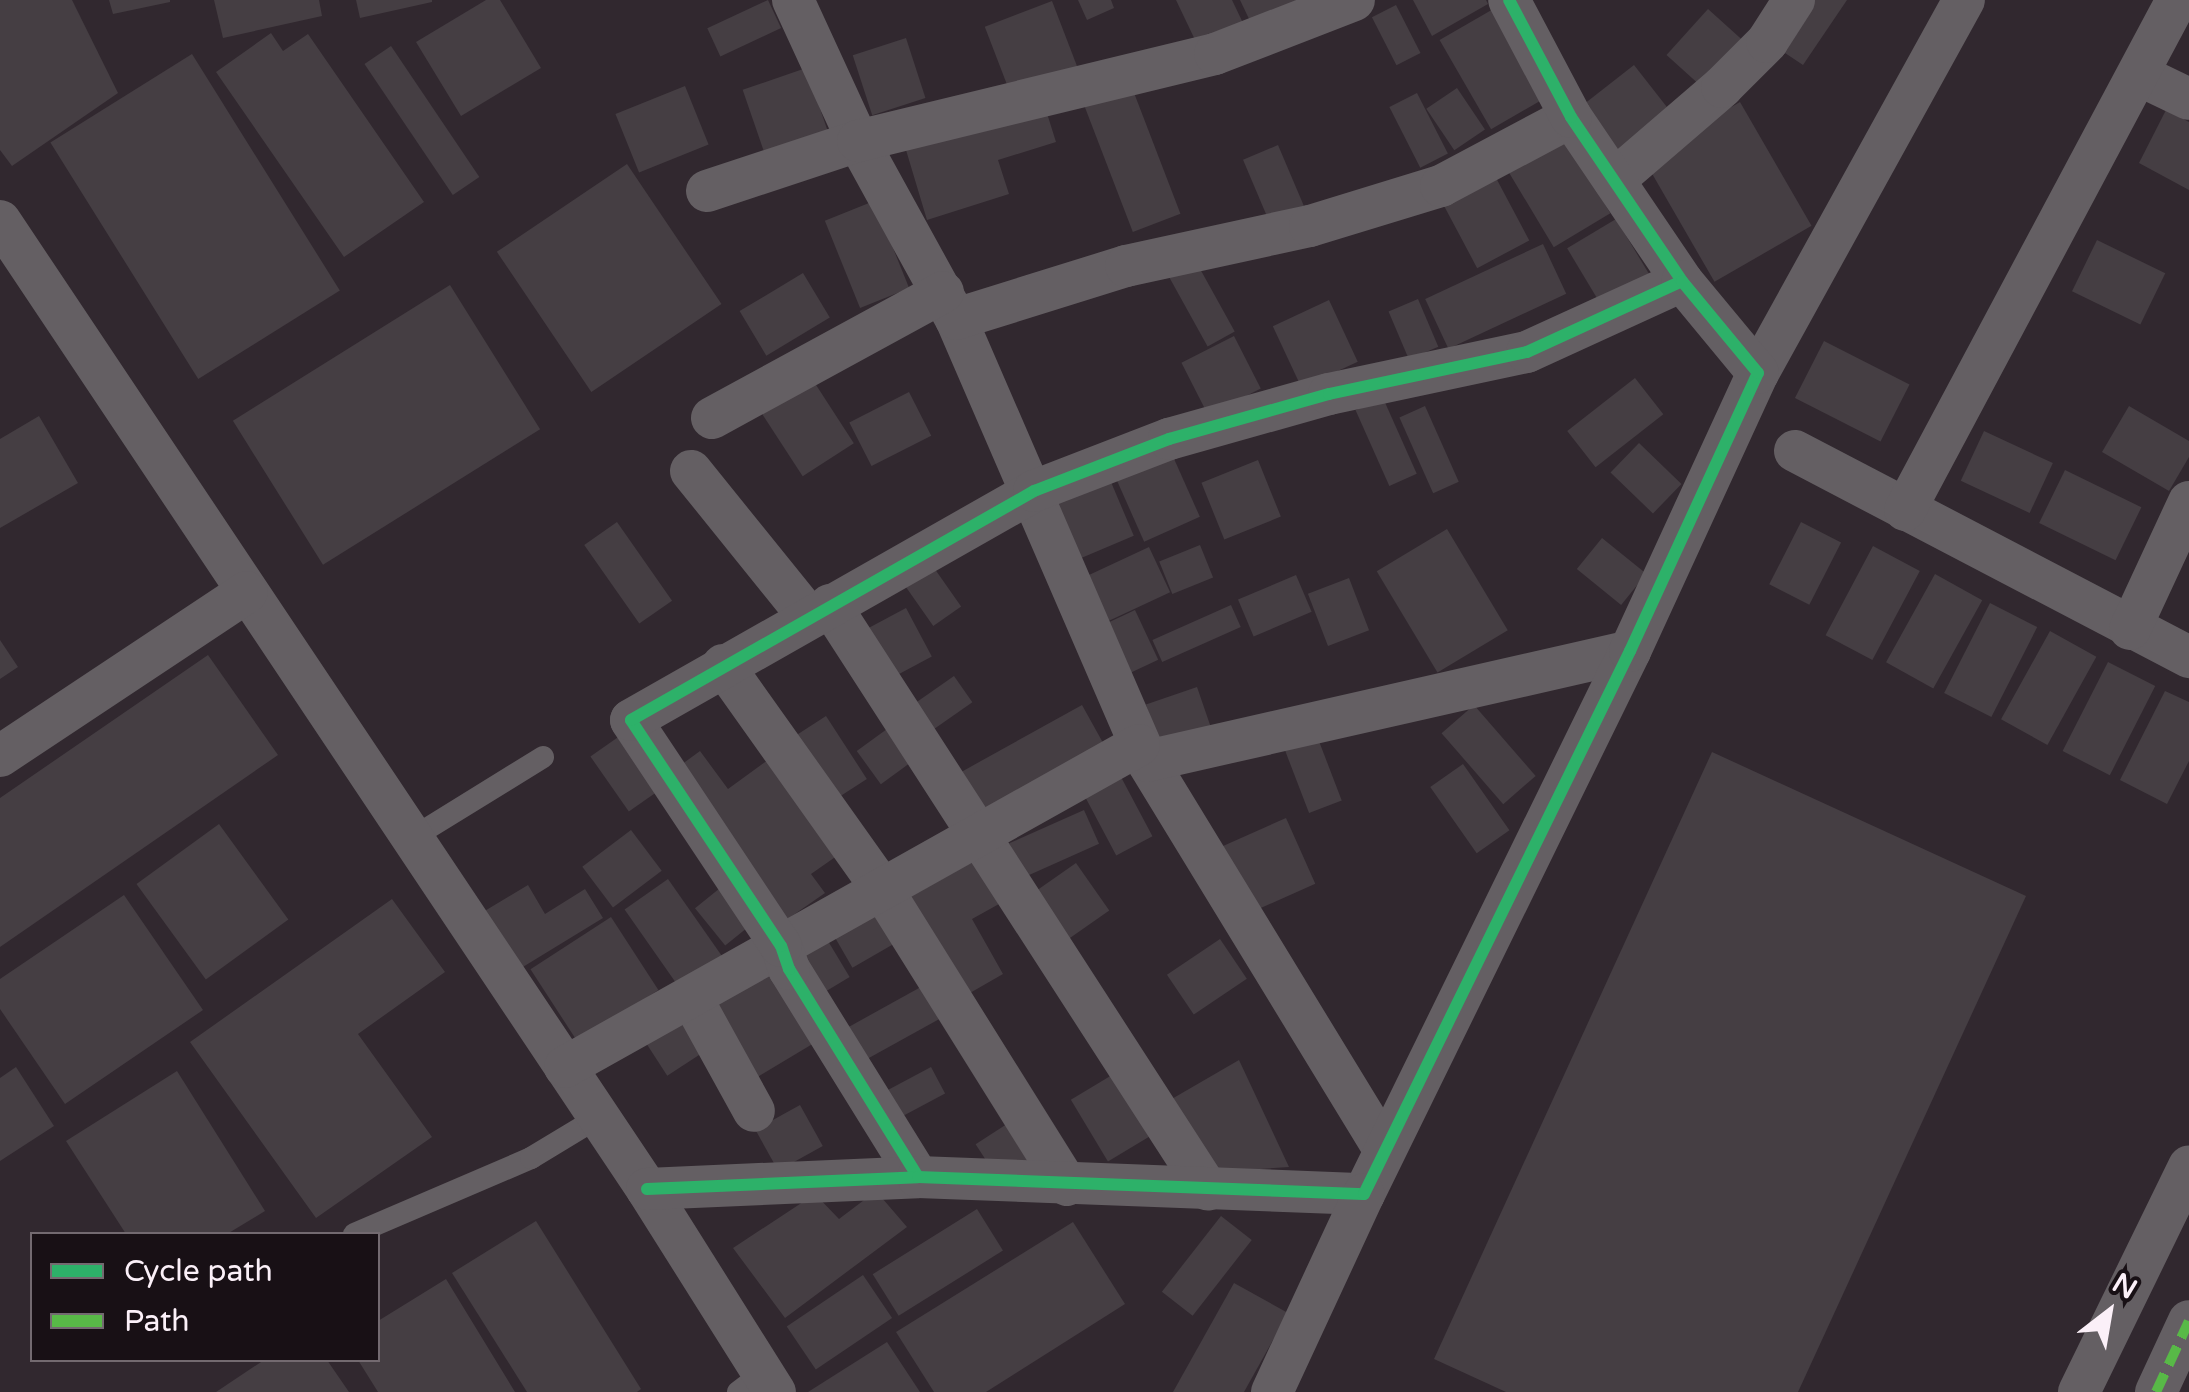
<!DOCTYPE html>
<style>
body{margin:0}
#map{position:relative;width:2189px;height:1392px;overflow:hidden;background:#31282f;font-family:"Varela Round",sans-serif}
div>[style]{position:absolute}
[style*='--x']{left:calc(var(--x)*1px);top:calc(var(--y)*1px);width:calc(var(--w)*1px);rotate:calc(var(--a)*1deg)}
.building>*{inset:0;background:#453e43;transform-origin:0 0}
.service>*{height:22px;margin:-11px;padding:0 11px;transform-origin:11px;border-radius:11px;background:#645f63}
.minor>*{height:42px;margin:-21px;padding:0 21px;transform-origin:21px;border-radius:21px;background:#645f63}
.quiet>*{height:10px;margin-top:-5px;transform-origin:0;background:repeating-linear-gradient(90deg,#58b947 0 20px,transparent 0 30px)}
.cycleway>*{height:12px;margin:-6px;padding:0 6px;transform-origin:6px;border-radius:6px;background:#2db169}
span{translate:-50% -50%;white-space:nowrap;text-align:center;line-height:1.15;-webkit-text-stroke:9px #181015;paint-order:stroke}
.legend{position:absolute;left:30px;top:1232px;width:350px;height:130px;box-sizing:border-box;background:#181015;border:2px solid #736a70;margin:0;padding:12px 18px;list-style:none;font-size:30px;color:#fbf0f8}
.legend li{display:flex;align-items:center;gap:20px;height:50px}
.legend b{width:50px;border:2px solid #736a70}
.north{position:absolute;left:2059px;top:1262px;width:100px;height:100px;-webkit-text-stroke:8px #181015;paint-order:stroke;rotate:31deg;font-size:28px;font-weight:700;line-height:40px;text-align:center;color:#fbf0f8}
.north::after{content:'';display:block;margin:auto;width:35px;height:45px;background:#fbf0f8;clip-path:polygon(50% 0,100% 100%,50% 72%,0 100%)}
</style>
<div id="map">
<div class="building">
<i style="clip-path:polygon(0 0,72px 0,118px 93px,12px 166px,0 150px)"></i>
<i style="clip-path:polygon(109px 0,170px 0,170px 2px,113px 14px)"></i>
<i style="clip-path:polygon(214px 0,319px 0,322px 16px,223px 38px)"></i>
<i style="clip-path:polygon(356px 0,432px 0,432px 2px,360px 18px)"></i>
<i style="clip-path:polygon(486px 0,500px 0,541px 68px,461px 116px,416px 42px)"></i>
<i style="left:768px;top:0;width:31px;height:67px;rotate:65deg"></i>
<i style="clip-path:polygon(1078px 0,1111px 0,1114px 8px,1087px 20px)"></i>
<i style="clip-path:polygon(1176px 0,1232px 0,1243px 23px,1197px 44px)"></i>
<i style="clip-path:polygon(1240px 0,1299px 0,1251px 23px)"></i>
<i style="clip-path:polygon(1413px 0,1486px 0,1488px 4px,1432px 36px)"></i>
<i style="clip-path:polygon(1811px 0,1847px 0,1803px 65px,1779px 49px)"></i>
<i style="left:1052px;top:1px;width:71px;height:72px;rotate:69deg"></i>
<i style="left:1396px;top:5px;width:54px;height:27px;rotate:63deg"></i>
<i style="left:1495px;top:8px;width:103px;height:64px;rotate:60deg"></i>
<i style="left:1708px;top:9px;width:47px;height:62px;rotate:42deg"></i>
<i style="clip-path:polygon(271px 33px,283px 51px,308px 34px,424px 202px,344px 257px,216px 72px)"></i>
<i style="left:906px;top:38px;width:63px;height:56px;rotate:72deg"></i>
<i style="left:391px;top:46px;width:158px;height:32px;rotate:56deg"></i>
<i style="left:192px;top:54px;width:279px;height:167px;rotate:58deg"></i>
<i style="left:1634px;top:65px;width:62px;height:75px;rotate:52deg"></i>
<i style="left:806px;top:68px;width:73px;height:67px;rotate:71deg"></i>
<i style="left:1131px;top:85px;width:138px;height:51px;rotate:69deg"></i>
<i style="left:685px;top:86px;width:63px;height:75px;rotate:68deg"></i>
<i style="left:1457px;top:88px;width:50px;height:37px;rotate:56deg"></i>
<i style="left:1417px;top:93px;width:68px;height:31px;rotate:63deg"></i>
<i style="left:1740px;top:102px;width:143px;height:112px;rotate:60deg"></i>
<i style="clip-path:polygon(1045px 107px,1056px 142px,998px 160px,1009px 194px,927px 220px,906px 150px)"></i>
<i style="clip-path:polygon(2166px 110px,2189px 122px,2189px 190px,2139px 163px)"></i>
<i style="left:1564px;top:136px;width:90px;height:66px;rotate:59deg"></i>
<i style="left:1278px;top:145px;width:71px;height:38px;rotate:67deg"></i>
<i style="left:627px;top:164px;width:169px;height:157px;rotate:56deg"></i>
<i style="left:1495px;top:176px;width:73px;height:59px;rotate:62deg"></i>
<i style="left:874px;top:201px;width:94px;height:53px;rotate:68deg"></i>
<i style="left:1616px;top:219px;width:66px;height:57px;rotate:59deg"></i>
<i style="left:2097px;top:240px;width:76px;height:57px;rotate:26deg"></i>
<i style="left:1543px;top:244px;width:55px;height:130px;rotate:65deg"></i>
<i style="left:1194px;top:258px;width:84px;height:31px;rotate:61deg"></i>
<i style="left:803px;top:273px;width:52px;height:74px;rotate:59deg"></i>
<i style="left:450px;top:285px;width:170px;height:256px;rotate:58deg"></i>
<i style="left:1418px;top:299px;width:52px;height:32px;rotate:67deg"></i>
<i style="left:1329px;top:300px;width:68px;height:62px;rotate:65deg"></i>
<i style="left:1234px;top:336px;width:59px;height:59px;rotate:63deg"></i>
<i style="left:1824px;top:341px;width:96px;height:64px;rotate:27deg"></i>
<i style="left:807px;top:371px;width:86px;height:61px;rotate:57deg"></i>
<i style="left:1635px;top:378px;width:46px;height:86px;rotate:52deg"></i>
<i style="left:909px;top:392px;width:49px;height:67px;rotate:63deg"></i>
<i style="left:1383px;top:398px;width:83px;height:30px;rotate:66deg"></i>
<i style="left:1425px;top:406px;width:83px;height:28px;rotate:66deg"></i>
<i style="clip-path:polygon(2129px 406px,2189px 441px,2189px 457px,2169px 491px,2102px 452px)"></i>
<i style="clip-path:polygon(39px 416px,78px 483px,0 528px,0 439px)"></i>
<i style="left:1984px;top:431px;width:76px;height:55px;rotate:25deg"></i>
<i style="left:1639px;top:443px;width:59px;height:41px;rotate:44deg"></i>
<i style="left:1171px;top:452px;width:71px;height:61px;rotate:66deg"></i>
<i style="left:1258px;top:460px;width:61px;height:61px;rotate:68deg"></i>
<i style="left:2065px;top:470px;width:85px;height:59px;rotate:26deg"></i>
<i style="left:1108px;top:475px;width:66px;height:66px;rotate:67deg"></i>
<i style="left:617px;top:522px;width:96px;height:40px;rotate:55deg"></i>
<i style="left:1801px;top:522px;width:45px;height:70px;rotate:27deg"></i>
<i style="left:1447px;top:529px;width:118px;height:82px;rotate:59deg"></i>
<i style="left:1602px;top:538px;width:57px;height:40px;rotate:39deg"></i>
<i style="left:1200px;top:545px;width:35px;height:44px;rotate:68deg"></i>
<i style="left:1873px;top:546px;width:53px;height:101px;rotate:28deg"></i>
<i style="left:1149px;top:547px;width:50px;height:68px;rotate:65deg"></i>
<i style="left:925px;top:555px;width:63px;height:34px;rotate:55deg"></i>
<i style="left:1935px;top:574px;width:54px;height:101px;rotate:29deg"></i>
<i style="left:1296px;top:575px;width:40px;height:63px;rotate:67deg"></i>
<i style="left:1349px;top:578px;width:56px;height:44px;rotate:69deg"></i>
<i style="left:1990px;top:603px;width:53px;height:101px;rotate:27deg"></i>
<i style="left:1231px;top:605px;width:24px;height:86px;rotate:66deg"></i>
<i style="left:906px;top:608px;width:55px;height:53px;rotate:62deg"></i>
<i style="left:1135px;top:610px;width:55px;height:30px;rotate:65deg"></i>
<i style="left:2050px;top:631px;width:53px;height:101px;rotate:29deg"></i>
<i style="clip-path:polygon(0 640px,18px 667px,0 679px)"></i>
<i style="clip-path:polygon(208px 655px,278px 755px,0 947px,0 798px)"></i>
<i style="left:2108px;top:662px;width:53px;height:100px;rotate:27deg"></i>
<i style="left:954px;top:676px;width:32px;height:62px;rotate:55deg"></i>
<i style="left:1197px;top:687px;width:46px;height:54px;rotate:71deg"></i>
<i style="clip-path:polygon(2165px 691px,2189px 702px,2189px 761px,2167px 804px,2120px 780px)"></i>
<i style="left:1082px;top:705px;width:45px;height:137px;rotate:61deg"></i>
<i style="left:1474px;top:705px;width:94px;height:43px;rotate:49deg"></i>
<i style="left:826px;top:716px;width:75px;height:42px;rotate:57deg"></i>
<i style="left:898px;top:721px;width:41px;height:51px;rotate:54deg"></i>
<i style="left:624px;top:733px;width:67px;height:41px;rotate:55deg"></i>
<i style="left:1317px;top:736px;width:69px;height:35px;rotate:69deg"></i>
<i style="clip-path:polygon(700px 751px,728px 789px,772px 757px,841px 853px,811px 874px,825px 893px,779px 925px,670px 773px)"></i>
<i style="clip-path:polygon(1712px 752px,2026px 896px,1798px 1392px,1506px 1392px,1434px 1359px)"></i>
<i style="left:1463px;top:764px;width:81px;height:40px;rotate:55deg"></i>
<i style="left:1121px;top:777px;width:67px;height:41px;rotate:62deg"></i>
<i style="left:1084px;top:810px;width:37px;height:82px;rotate:66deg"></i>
<i style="left:1286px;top:818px;width:72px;height:72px;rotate:66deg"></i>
<i style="left:219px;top:824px;width:118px;height:102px;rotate:54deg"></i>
<i style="left:631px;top:830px;width:51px;height:61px;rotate:53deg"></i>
<i style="clip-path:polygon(983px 856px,1008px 899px,972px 919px,1003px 974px,956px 1001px,901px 902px)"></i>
<i style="left:1076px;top:863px;width:58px;height:55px;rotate:55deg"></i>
<i style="left:668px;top:879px;width:94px;height:53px;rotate:55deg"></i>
<i style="left:730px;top:880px;width:48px;height:45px;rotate:51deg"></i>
<i style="clip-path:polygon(528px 885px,545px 914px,585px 889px,603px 918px,513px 973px,478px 915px)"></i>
<i style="clip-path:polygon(124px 895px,203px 1010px,65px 1104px,0 1009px,0 979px)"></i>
<i style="clip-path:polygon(392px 899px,445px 972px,358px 1034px,432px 1137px,316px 1218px,190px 1042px)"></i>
<i style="left:878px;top:908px;width:39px;height:52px;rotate:60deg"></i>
<i style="left:611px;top:917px;width:87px;height:96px;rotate:57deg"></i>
<i style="left:1220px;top:939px;width:48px;height:64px;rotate:56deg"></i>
<i style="left:828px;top:941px;width:42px;height:44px;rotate:59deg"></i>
<i style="left:781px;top:966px;width:83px;height:84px;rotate:59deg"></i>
<i style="left:928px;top:983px;width:37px;height:100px;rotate:61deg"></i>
<i style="left:691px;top:1015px;width:38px;height:53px;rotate:57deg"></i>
<i style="clip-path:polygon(1239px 1060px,1289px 1167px,1216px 1172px,1170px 1100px)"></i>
<i style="clip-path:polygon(16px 1067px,54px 1126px,0 1161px,0 1078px)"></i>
<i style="left:931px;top:1067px;width:30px;height:51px;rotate:62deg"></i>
<i style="clip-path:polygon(177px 1071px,265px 1211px,227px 1234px,126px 1234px,66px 1141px)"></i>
<i style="left:1112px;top:1075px;width:72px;height:48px;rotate:59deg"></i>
<i style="left:800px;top:1105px;width:47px;height:51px;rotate:61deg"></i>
<i style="left:1010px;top:1122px;width:44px;height:41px;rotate:57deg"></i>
<i style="clip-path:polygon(876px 1191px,907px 1227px,785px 1318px,733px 1248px,815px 1194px,839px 1219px)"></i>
<i style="left:977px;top:1209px;width:49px;height:123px;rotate:58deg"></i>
<i style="left:1221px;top:1216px;width:39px;height:96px;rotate:38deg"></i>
<i style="clip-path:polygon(536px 1221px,641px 1389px,637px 1392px,527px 1392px,452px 1273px)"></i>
<i style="clip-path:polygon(1073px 1222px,1125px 1304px,986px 1392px,934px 1392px,896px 1332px)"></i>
<i style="left:863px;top:1275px;width:52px;height:92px;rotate:56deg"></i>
<i style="clip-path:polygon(446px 1279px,515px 1392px,378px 1392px,358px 1360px,378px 1360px,378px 1321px)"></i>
<i style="clip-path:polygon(1234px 1283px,1288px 1313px,1244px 1392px,1173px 1392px)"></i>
<i style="clip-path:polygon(887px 1342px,920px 1392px,808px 1392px)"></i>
<i style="clip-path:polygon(264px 1360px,327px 1360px,349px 1392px,216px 1392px)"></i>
</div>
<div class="service">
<i style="--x:412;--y:838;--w:154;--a:-31.7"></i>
<i style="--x:354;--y:1234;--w:193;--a:-23.2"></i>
<i style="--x:531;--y:1158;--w:79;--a:-31.1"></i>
<i style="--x:738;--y:1392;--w:31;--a:-37"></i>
</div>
<div class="minor">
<i style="--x:793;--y:0;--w:155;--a:65.3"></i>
<i style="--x:858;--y:141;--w:203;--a:61.2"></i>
<i style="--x:956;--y:319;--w:482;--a:66.6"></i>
<i style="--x:1147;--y:761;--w:452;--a:58.6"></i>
<i style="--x:2139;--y:75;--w:55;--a:25.6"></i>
<i style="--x:1614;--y:180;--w:143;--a:-40.7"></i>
<i style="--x:1722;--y:87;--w:64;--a:-45"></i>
<i style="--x:1767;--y:42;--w:50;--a:-57.3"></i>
<i style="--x:707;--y:191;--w:159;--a:-18.3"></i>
<i style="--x:858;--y:141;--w:367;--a:-13.7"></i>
<i style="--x:1215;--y:54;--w:149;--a:-21.2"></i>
<i style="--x:0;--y:221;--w:1164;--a:56.24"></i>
<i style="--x:647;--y:1189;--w:240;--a:57.8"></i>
<i style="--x:956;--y:319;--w:178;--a:-17.3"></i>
<i style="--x:1126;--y:266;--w:188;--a:-12.3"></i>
<i style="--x:1310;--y:226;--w:137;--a:-17"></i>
<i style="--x:1441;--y:186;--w:147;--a:-28"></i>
<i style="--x:1758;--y:373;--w:426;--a:-61.1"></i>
<i style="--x:712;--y:418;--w:263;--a:-28.6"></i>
<i style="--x:1795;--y:451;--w:445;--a:27.6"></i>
<i style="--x:691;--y:471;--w:188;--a:51.1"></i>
<i style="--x:1905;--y:510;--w:578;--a:-61.93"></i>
<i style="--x:830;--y:605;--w:696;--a:57.13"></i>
<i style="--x:2130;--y:629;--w:140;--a:-65.1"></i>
<i style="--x:723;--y:665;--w:275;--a:54.6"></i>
<i style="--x:882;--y:889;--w:349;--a:58"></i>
<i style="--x:0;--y:756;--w:296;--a:-33.6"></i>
<i style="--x:1147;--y:761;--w:495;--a:-12.8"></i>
<i style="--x:691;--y:997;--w:130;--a:61.1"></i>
<i style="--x:565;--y:1067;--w:658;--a:-29.29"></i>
<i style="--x:918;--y:1177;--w:245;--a:-121.8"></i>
<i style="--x:789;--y:969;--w:24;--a:-109"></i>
<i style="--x:781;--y:946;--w:271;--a:-123.6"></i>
<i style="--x:631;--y:720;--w:464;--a:-29.6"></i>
<i style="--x:1034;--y:491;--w:145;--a:-21.1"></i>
<i style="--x:1169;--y:439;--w:166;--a:-15.7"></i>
<i style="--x:1329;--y:394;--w:202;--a:-12"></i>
<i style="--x:1527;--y:352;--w:170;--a:-24.6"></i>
<i style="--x:1682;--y:281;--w:198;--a:-124.1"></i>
<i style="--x:1571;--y:117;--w:132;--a:-117.9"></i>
<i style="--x:647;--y:1189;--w:271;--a:-2.5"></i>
<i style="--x:918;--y:1177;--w:446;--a:2.2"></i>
<i style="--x:1364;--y:1194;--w:605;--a:-63.9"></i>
<i style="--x:1630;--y:651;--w:306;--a:-65.3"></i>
<i style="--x:1758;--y:373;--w:119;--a:-129.6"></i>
<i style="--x:1272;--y:1392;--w:218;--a:-65.1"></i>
<i style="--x:2079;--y:1392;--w:251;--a:-64"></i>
<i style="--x:2156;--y:1392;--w:78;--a:-65.1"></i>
</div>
<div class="quiet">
<i style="--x:2156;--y:1392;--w:78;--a:-65.1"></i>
</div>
<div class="cycleway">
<i style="--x:918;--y:1177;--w:245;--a:-121.8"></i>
<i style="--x:789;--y:969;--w:24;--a:-109"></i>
<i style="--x:781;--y:946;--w:271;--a:-123.6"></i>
<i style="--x:631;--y:720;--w:464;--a:-29.6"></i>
<i style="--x:1034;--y:491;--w:145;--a:-21.1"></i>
<i style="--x:1169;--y:439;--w:166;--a:-15.7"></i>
<i style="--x:1329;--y:394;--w:202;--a:-12"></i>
<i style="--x:1527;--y:352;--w:170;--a:-24.6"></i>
<i style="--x:1682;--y:281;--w:198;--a:-124.1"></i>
<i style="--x:1571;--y:117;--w:132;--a:-117.9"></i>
<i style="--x:647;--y:1189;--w:271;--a:-2.5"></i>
<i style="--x:918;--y:1177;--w:446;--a:2.2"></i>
<i style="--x:1364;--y:1194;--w:605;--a:-63.9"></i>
<i style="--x:1630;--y:651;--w:306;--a:-65.3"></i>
<i style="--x:1758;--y:373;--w:119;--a:-129.6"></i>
</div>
<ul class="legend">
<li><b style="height:12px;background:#2db169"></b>Cycle path</li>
<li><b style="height:12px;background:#58b947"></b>Path</li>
</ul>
<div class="north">N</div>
</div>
